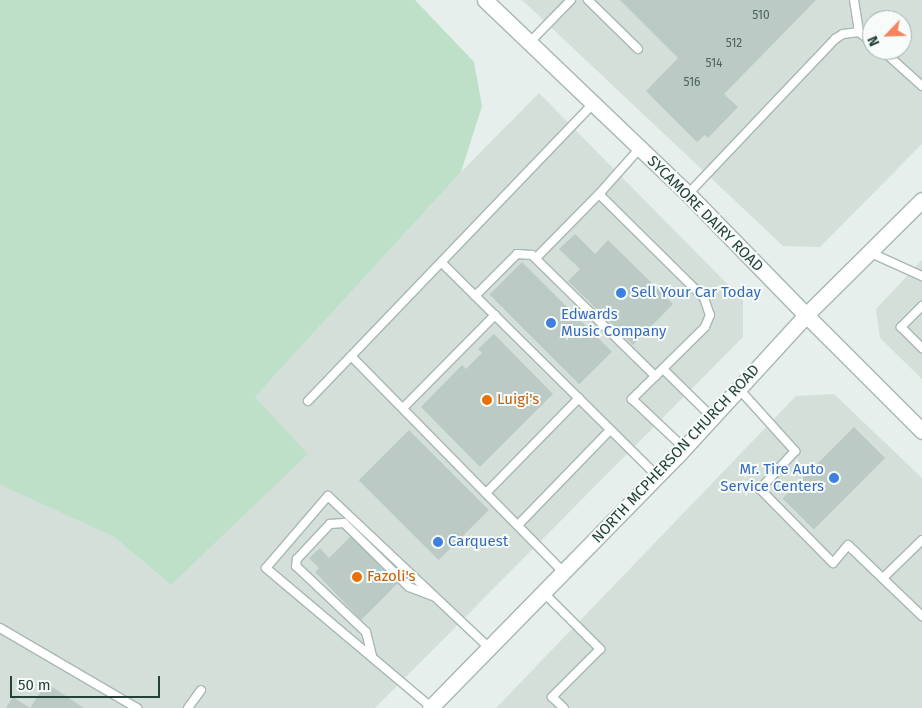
<!DOCTYPE html>
<style>
body{margin:0}
#map{position:relative;width:922px;height:708px;overflow:hidden;background:#e6efeb;font-family:"Fira Sans",sans-serif}
div>[style]{position:absolute}
[style*='--x']{left:calc(var(--x)*1px);top:calc(var(--y)*1px);width:calc(var(--w)*1px);rotate:calc(var(--a)*1deg)}
.built>*{inset:0;background:#d4dfda}
.green>*{inset:0;background:#bfe0c8}
.building>*{inset:0;background:#bbcac4;transform-origin:0 0}
.roads{filter:drop-shadow(1px 0 #a8b8b2) drop-shadow(-1px 0 #a8b8b2) drop-shadow(0 1px #a8b8b2) drop-shadow(0 -1px #a8b8b2)}
.service>*{height:8px;margin:-4px;padding:0 4px;transform-origin:4px;border-radius:4px;background:#fff}
.tertiary>*{height:15px;margin:-7.5px;padding:0 7.5px;transform-origin:7.5px;border-radius:7.5px;background:#fff}
.secondary>*{height:15px;margin:-7.5px;padding:0 7.5px;transform-origin:7.5px;border-radius:7.5px;background:#fff}
.dots>*{width:14px;height:14px;translate:-50% -50%;box-sizing:border-box;border:2px solid #f7fbf9;border-radius:50%}
span{translate:-50% -50%;white-space:nowrap;text-align:center;line-height:1.15;-webkit-text-stroke:4px #f7fbf9;paint-order:stroke}
.number-label{font-size:12px;color:#4a645c}
.number-label span{-webkit-text-stroke-width:0}
.street-label{font-size:15px;color:#24423a}
.shop-label{font-size:15px;color:#366cbe}
.left{translate:0 -50%;text-align:left}
.right{translate:-100% -50%;text-align:right}
.food-label{font-size:15px;color:#c56008}
.north{position:absolute;left:862px;top:10px;width:50px;height:50px;box-sizing:border-box;background:#f7fbf9;border:1px solid #a3b1ad;border-radius:50%;rotate:246deg;font-size:14px;font-weight:700;line-height:20px;text-align:center;color:#24423a}
.north::after{content:'';display:block;margin:auto;width:18px;height:22px;background:#f4845f;clip-path:polygon(50% 0,100% 100%,50% 72%,0 100%)}
.scale{position:absolute;left:10px;top:676px;width:150px;height:22px;box-sizing:border-box;border:2px solid #24423a;border-top:0;padding-left:6px;font-size:15px;line-height:18px;white-space:nowrap;color:#24423a;-webkit-text-stroke:4px #f7fbf9;paint-order:stroke}
</style>
<div id="map">
<div class="built">
<i style="clip-path:polygon(evenodd,522px 0,922px 0,922px 144px,820px 247px,783px 246px,522px 0,872px 20px,902px 20px,902px 50px,872px 50px,872px 20px)"></i>
<i style="clip-path:polygon(539px 93px,743px 300px,743px 337px,375px 708px,0 708px,0 485px,114px 537px,171px 585px,255px 397px,461px 172px)"></i>
<i style="clip-path:polygon(922px 260px,922px 379px,880px 338px,876px 309px)"></i>
<i style="clip-path:polygon(834px 394px,922px 478px,922px 708px,496px 708px,796px 396px)"></i>
</div>
<div class="green">
<i style="clip-path:polygon(0 0,415px 0,474px 62px,482px 106px,461px 172px,255px 397px,308px 454px,171px 585px,114px 537px,0 485px)"></i>
</div>
<div class="building">
<i style="clip-path:polygon(620px 0,816px 0,724px 94px,738px 107px,708px 138px,705px 135px,697px 142px,646px 91px,678px 58px)"></i>
<i style="clip-path:polygon(575px 234px,595px 254px,608px 240px,673px 304px,633px 345px,568px 281px,580px 269px,559px 249px)"></i>
<i style="left:522px;top:262px;width:127px;height:46px;rotate:45deg"></i>
<i style="clip-path:polygon(494px 334px,553px 394px,480px 467px,421px 407px,462px 365px,466px 369px,482px 353px,478px 349px)"></i>
<i style="left:854px;top:427px;width:44px;height:101px;rotate:45deg"></i>
<i style="left:409px;top:430px;width:113px;height:71px;rotate:45deg"></i>
<i style="clip-path:polygon(352px 535px,399px 582px,361px 620px,315px 572px,319px 568px,309px 558px,320px 548px,329px 558px)"></i>
<i style="clip-path:polygon(46px 683px,84px 708px,6px 708px,13px 697px,30px 708px)"></i>
</div>
<div class="roads">
<div class="service">
<i style="--x:588;--y:0;--w:70;--a:44.4"></i>
<i style="--x:854;--y:0;--w:32;--a:81"></i>
<i style="--x:529;--y:43;--w:60;--a:-45.7"></i>
<i style="--x:882;--y:50;--w:54;--a:42"></i>
<i style="--x:640;--y:148;--w:62;--a:131.7"></i>
<i style="--x:599;--y:194;--w:148;--a:44.7"></i>
<i style="--x:704;--y:298;--w:18;--a:71"></i>
<i style="--x:710;--y:315;--w:13;--a:113"></i>
<i style="--x:705;--y:327;--w:103;--a:135.4"></i>
<i style="--x:632;--y:399;--w:71;--a:43.3"></i>
<i style="--x:688;--y:194;--w:214;--a:-46.5"></i>
<i style="--x:835;--y:39;--w:9;--a:-32"></i>
<i style="--x:843;--y:34;--w:16;--a:-7"></i>
<i style="--x:859;--y:32;--w:16;--a:38"></i>
<i style="--x:871;--y:253;--w:56;--a:24.3"></i>
<i style="--x:536;--y:258;--w:90;--a:-45.5"></i>
<i style="--x:442;--y:263;--w:303;--a:44.7"></i>
<i style="--x:475;--y:296;--w:59;--a:-45"></i>
<i style="--x:517;--y:254;--w:15;--a:4"></i>
<i style="--x:532;--y:255;--w:173;--a:44.5"></i>
<i style="--x:922;--y:306;--w:30;--a:135"></i>
<i style="--x:901;--y:327;--w:30;--a:45"></i>
<i style="--x:351;--y:356;--w:303;--a:45.5"></i>
<i style="--x:663;--y:369;--w:69;--a:44.4"></i>
<i style="--x:739;--y:389;--w:84;--a:47.9"></i>
<i style="--x:795;--y:451;--w:52;--a:132.6"></i>
<i style="--x:760;--y:489;--w:104;--a:45.4"></i>
<i style="--x:833;--y:563;--w:23;--a:-50"></i>
<i style="--x:848;--y:545;--w:103;--a:43.8"></i>
<i style="--x:308;--y:401;--w:412;--a:-46.2"></i>
<i style="--x:403;--y:408;--w:131;--a:-45.3"></i>
<i style="--x:486;--y:493;--w:133;--a:-45.6"></i>
<i style="--x:518;--y:525;--w:132;--a:-45.9"></i>
<i style="--x:883;--y:578;--w:54;--a:-44.3"></i>
<i style="--x:543;--y:592;--w:81;--a:45"></i>
<i style="--x:600;--y:649;--w:68;--a:135"></i>
<i style="--x:552;--y:697;--w:16;--a:43"></i>
<i style="--x:0;--y:628;--w:159;--a:30.3"></i>
<i style="--x:372;--y:656;--w:25;--a:-104"></i>
<i style="--x:366;--y:632;--w:96;--a:-136.7"></i>
<i style="--x:296;--y:566;--w:7;--a:-82"></i>
<i style="--x:297;--y:559;--w:48;--a:-46.7"></i>
<i style="--x:330;--y:524;--w:14;--a:-4"></i>
<i style="--x:344;--y:523;--w:91;--a:44.6"></i>
<i style="--x:409;--y:587;--w:26;--a:21"></i>
<i style="--x:431;--y:707;--w:216;--a:-139.9"></i>
<i style="--x:266;--y:568;--w:95;--a:-49.3"></i>
<i style="--x:328;--y:496;--w:219;--a:43.3"></i>
<i style="--x:188;--y:708;--w:22;--a:-54"></i>
</div>
<div class="tertiary">
<i style="--x:806;--y:315;--w:164;--a:45"></i>
</div>
<div class="secondary">
<i style="--x:485;--y:0;--w:281;--a:43.7"></i>
<i style="--x:688;--y:194;--w:169;--a:45.7"></i>
<i style="--x:430;--y:708;--w:353;--a:-45.6"></i>
<i style="--x:677;--y:456;--w:191;--a:-47.5"></i>
<i style="--x:806;--y:315;--w:163;--a:-44.8"></i>
</div>
</div>
<div class="dots">
<i style="left:621px;top:293px;background:#3f7fe0"></i>
<i style="left:551px;top:323px;background:#3f7fe0"></i>
<i style="left:487px;top:400px;background:#e8710a"></i>
<i style="left:834px;top:478px;background:#3f7fe0"></i>
<i style="left:438px;top:542px;background:#3f7fe0"></i>
<i style="left:357px;top:577px;background:#e8710a"></i>
</div>
<div class="number-label">
<span style="left:761px;top:16px">510</span>
<span style="left:734px;top:44px">512</span>
<span style="left:714px;top:64px">514</span>
<span style="left:692px;top:83px">516</span>
</div>
<div class="street-label">
<span style="left:705px;top:214px;rotate:45deg">SYCAMORE DAIRY ROAD</span>
<span style="left:676px;top:454px;rotate:-47deg">NORTH MCPHERSON CHURCH ROAD</span>
</div>
<div class="shop-label">
<span class="left" style="left:631px;top:293px">Sell Your Car Today</span>
<span class="left" style="left:561px;top:323px">Edwards<br>Music Company</span>
<span class="right" style="left:824px;top:478px">Mr. Tire Auto<br>Service Centers</span>
<span class="left" style="left:448px;top:542px">Carquest</span>
</div>
<div class="food-label">
<span class="left" style="left:497px;top:400px">Luigi's</span>
<span class="left" style="left:367px;top:577px">Fazoli's</span>
</div>
<div class="north">N</div>
<div class="scale">50 m</div>
</div>
